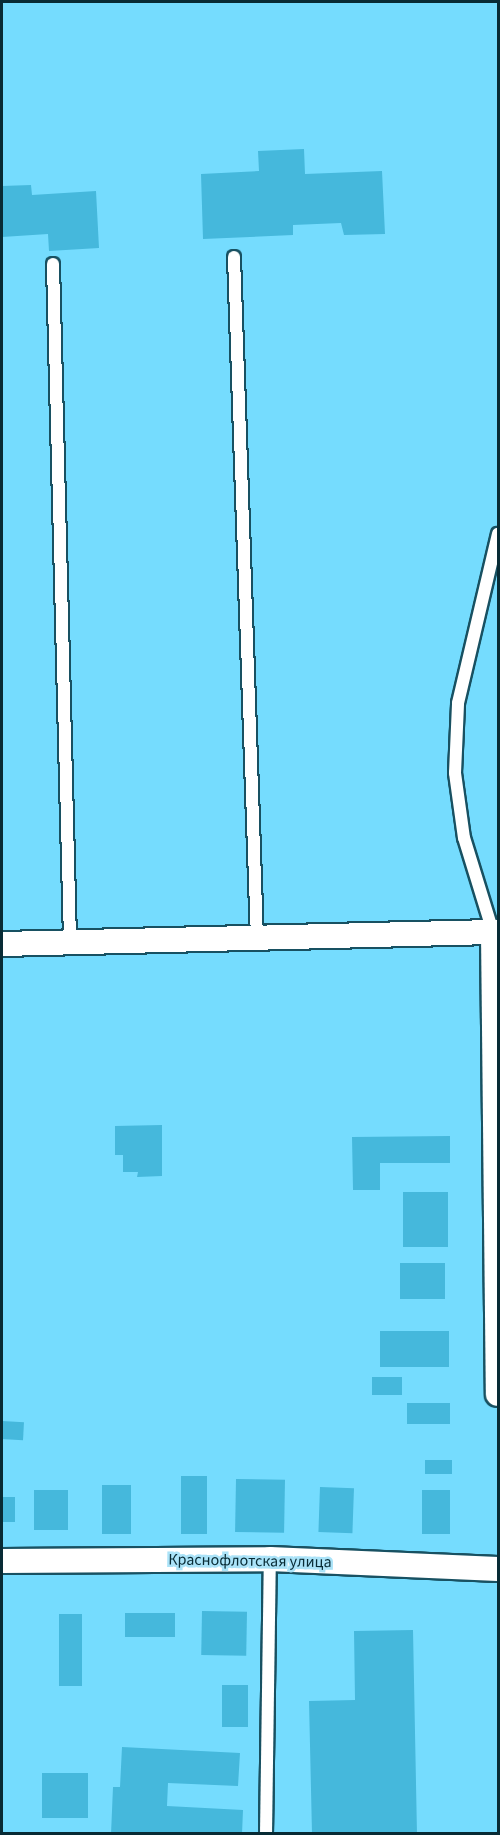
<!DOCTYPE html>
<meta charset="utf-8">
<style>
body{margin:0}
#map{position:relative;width:500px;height:1835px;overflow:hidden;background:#75dcfe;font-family:"Source Sans 3",sans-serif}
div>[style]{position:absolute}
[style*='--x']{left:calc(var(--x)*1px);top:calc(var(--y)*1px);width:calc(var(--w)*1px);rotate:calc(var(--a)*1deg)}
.building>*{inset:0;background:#45b8dc;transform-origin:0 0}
.roads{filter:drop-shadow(2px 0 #185162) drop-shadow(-2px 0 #185162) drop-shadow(0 2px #185162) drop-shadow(0 -2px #185162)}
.lane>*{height:12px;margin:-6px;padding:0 6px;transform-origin:6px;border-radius:6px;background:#fff}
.street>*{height:24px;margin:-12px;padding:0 12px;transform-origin:12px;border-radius:12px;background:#fff}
span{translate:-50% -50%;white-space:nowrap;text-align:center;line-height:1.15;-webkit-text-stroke:5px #abe3f8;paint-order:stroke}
.street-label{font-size:16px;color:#082b35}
.frame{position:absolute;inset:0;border:3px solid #082b35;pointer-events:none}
</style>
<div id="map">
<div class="building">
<i style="clip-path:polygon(304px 149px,305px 174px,382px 171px,385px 234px,344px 235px,341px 223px,293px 225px,293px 235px,203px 239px,201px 174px,259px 171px,258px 151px)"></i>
<i style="clip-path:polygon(31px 185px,32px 195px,96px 191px,99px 248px,49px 251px,48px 234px,2px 237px,2px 186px)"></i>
<i style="clip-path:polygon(162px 1125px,162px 1176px,137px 1177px,138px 1172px,123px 1172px,123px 1155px,115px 1155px,115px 1126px)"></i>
<i style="clip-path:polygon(450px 1136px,450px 1163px,380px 1163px,380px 1190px,353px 1190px,352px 1137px)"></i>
<i style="left:403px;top:1192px;width:45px;height:55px"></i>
<i style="left:400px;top:1263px;width:45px;height:36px"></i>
<i style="left:380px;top:1331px;width:69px;height:36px"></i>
<i style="left:372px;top:1377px;width:30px;height:18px"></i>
<i style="left:407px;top:1403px;width:43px;height:21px"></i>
<i style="left:2px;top:1421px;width:22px;height:18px;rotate:3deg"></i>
<i style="left:425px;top:1460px;width:27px;height:14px"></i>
<i style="left:181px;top:1476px;width:26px;height:58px"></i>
<i style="left:236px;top:1479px;width:49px;height:53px;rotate:1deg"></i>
<i style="left:102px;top:1485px;width:29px;height:49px"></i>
<i style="left:320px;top:1487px;width:34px;height:45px;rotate:2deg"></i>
<i style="left:34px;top:1490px;width:34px;height:40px"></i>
<i style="left:422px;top:1490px;width:28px;height:44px"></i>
<i style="left:2px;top:1497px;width:13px;height:25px"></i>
<i style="left:202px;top:1611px;width:45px;height:44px;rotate:1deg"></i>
<i style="left:125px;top:1613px;width:50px;height:24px"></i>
<i style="left:59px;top:1614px;width:23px;height:72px"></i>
<i style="clip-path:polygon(413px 1630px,417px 1834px,312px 1834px,309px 1701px,355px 1700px,354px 1631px)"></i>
<i style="left:222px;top:1685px;width:26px;height:42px"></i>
<i style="clip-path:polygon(122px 1747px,240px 1753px,238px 1786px,168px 1783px,167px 1806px,243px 1810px,242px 1834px,111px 1834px,113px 1787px,120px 1787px)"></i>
<i style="left:42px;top:1773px;width:46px;height:45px"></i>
</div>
<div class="roads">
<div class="lane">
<i style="--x:234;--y:257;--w:681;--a:88.07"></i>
<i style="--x:53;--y:264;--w:678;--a:88.56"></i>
<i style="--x:493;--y:932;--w:98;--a:-107.1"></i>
<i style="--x:464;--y:838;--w:66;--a:-97.9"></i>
<i style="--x:455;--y:773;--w:70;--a:-87.5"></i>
<i style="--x:458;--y:703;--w:174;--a:-76.7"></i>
<i style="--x:266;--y:1834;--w:275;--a:-89.2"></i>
</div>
<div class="street">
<i style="--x:493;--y:932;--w:462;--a:89.4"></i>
<i style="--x:2;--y:944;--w:496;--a:-1.4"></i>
<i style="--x:2;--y:1561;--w:268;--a:-0.4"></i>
<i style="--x:270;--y:1559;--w:228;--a:2.5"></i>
</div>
</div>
<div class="street-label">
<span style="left:250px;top:1561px;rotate:1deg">Краснофлотская улица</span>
</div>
<div class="frame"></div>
</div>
